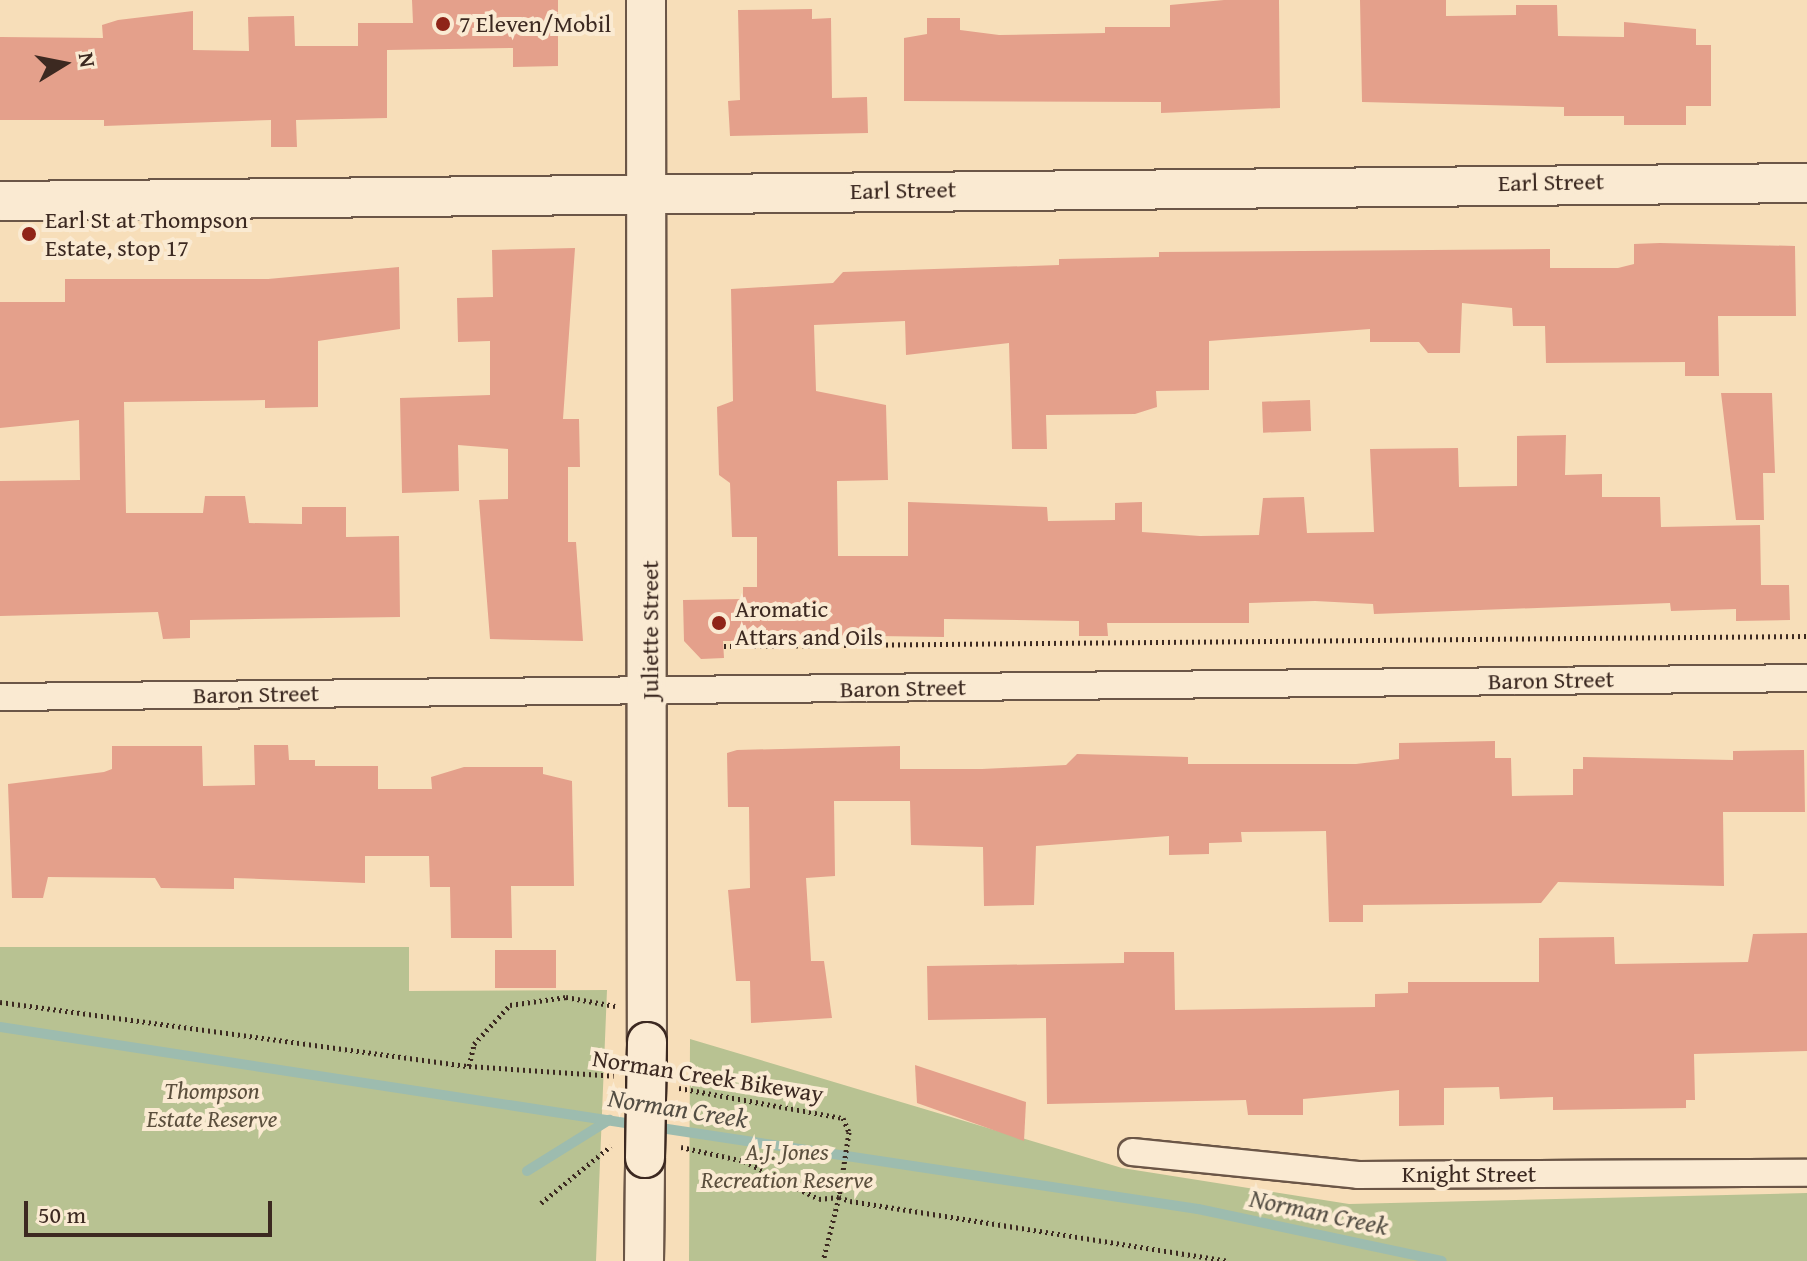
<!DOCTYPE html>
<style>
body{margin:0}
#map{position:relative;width:1807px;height:1261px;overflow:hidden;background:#f7deb9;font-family:"Gentium Book Plus",serif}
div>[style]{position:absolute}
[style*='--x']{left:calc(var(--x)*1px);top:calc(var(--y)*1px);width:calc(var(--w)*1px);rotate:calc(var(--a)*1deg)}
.green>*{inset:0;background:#b8c292}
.stream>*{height:10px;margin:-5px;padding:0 5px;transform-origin:5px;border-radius:5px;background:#9dbcaf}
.building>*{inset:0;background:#e4a08b;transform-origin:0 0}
.path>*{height:5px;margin-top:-2.5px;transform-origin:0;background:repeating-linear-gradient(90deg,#3c2921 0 2px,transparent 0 6px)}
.roads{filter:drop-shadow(2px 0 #6b5647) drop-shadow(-2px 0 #6b5647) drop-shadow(0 2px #6b5647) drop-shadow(0 -2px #6b5647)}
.minor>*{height:26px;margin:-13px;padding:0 13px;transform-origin:13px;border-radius:13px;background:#faead2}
.secondary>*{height:38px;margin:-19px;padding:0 19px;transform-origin:19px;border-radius:19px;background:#faead2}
.bridges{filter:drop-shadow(2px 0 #3c2921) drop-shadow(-2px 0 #3c2921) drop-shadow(0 2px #3c2921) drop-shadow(0 -2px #3c2921)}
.secondary-bridge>*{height:38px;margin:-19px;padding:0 19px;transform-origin:19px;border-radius:19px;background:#faead2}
.dots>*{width:22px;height:22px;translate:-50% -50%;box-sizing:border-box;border:4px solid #faead2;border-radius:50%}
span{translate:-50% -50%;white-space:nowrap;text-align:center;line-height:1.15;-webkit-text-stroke:8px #faead2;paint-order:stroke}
.poi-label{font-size:24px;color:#3c2921}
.left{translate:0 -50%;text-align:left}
.street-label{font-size:24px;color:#3c2921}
.park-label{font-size:24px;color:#5b4f3d;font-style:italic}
.water-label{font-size:26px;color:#544e44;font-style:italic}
.north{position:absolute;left:24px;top:24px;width:80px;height:80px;-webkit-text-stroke:6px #faead2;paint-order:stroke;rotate:80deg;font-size:22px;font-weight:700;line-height:32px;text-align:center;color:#3c2921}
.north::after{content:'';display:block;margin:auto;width:28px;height:36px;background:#3c2921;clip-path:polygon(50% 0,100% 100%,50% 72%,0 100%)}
.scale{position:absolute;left:24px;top:1201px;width:248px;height:36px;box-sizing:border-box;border:4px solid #3c2921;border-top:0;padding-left:10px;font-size:24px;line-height:28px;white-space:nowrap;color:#3c2921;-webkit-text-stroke:6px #faead2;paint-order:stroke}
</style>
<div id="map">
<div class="green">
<i style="clip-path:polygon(0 947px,409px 947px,409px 991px,607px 990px,596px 1261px,0 1261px)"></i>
<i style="clip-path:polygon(690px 1039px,1122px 1168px,1349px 1204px,1807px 1193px,1807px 1261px,689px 1261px)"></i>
</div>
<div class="stream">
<i style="--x:0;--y:1027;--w:646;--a:8.72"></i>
<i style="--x:654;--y:1127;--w:550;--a:8.57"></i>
<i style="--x:1198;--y:1209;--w:249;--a:12"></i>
<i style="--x:527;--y:1171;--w:97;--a:-31.9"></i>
</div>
<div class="building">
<i style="clip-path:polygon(412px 0,558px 0,558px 66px,513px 67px,513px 48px,387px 50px,387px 118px,296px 120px,297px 147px,271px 147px,271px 120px,104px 126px,104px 120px,0 120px,0 37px,103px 38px,102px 25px,118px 20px,193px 11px,193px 50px,249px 51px,248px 17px,294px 16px,295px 46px,358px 46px,358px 23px,413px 23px)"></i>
<i style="clip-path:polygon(1224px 0,1279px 0,1280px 108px,1161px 113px,1161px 102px,904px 101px,904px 38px,927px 34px,927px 18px,960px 18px,960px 30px,999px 35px,1105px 33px,1105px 27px,1170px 27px,1170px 5px)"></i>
<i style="clip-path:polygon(1360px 0,1446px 0,1446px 16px,1516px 15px,1516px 5px,1557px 5px,1558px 36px,1624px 37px,1624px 22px,1696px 29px,1696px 45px,1711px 45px,1711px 106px,1686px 106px,1686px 125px,1624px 125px,1624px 116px,1564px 116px,1564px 107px,1362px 102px)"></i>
<i style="clip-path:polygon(812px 9px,812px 19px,831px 18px,832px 98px,867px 97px,868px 133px,730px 136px,728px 101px,740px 100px,738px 10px)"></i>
<i style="clip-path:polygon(1660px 243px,1795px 246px,1796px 316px,1718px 316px,1719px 376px,1685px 376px,1685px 362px,1546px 363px,1545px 326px,1513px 326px,1512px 308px,1462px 303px,1460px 353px,1428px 353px,1419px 342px,1370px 342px,1370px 329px,1209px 341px,1209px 390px,1156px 391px,1157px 407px,1135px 414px,1046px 415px,1047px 449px,1012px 449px,1009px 343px,906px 355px,905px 321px,814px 325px,816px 391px,886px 405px,888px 480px,837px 481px,838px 556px,908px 556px,908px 502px,1047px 507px,1048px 521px,1115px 520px,1115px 503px,1142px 502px,1142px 532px,1200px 536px,1259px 535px,1263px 498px,1304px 497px,1307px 533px,1374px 532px,1370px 449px,1458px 448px,1459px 487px,1517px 486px,1517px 436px,1566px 435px,1565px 475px,1602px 474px,1602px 497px,1660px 497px,1661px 527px,1760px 525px,1761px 585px,1789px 585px,1790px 620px,1736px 621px,1736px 609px,1671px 611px,1670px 603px,1374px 614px,1373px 604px,1315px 601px,1249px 603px,1249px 623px,1107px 623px,1108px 636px,1079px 636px,1079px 621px,944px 619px,944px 637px,739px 634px,739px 641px,723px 641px,724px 658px,701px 659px,684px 641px,683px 600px,743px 599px,743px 587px,757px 587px,757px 537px,732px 537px,730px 483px,719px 475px,717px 407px,733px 401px,731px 289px,833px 283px,843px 272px,1059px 265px,1059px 259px,1159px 257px,1159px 252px,1550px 249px,1550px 268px,1618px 268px,1634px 264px,1634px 244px)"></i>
<i style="clip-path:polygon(575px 248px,563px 419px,579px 419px,580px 467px,568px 467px,568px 542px,576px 542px,583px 641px,490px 639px,479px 500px,508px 499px,508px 449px,458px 445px,459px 491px,402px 493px,400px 398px,490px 395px,490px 341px,458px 342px,457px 298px,493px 297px,492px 250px)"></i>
<i style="clip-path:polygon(399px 267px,400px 329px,318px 341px,318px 407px,265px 408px,265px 400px,124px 402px,126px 513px,203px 513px,205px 496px,245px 496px,249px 523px,302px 524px,302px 507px,346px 507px,346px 537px,399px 536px,400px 617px,190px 620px,190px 638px,163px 639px,158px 612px,0 616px,0 481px,80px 480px,79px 420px,0 428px,0 302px,65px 302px,65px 279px,268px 279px)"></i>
<i style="clip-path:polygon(1721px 393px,1772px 393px,1775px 473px,1763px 473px,1764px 520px,1736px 520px)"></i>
<i style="left:1310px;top:400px;width:31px;height:48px;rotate:88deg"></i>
<i style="clip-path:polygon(1495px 741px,1495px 758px,1511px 758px,1512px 796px,1573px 795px,1573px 769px,1583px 769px,1583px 757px,1733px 760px,1733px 751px,1804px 750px,1805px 812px,1723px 812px,1724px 886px,1558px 882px,1541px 903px,1363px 905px,1363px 922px,1329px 922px,1326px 831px,1241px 832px,1242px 842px,1209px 843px,1209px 854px,1169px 855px,1169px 836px,1036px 846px,1034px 905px,984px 906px,983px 847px,911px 845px,910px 801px,834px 801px,835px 876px,806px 878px,811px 961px,824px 961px,832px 1018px,751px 1023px,750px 981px,736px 981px,728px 890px,750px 888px,749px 807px,728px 807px,727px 753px,737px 750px,900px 746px,900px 769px,982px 769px,1066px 765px,1077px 754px,1188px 757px,1188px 764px,1356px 764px,1399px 759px,1399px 743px)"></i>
<i style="clip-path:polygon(254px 745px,288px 745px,289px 760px,315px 760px,315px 766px,378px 766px,378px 789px,432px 789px,431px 777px,464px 767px,543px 767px,543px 774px,572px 781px,574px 886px,511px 886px,512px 938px,451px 938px,450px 887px,430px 887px,429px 856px,365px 856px,365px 883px,234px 878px,234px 889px,161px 888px,155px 878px,48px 877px,43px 898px,12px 898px,8px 784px,104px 772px,112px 769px,112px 746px,202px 746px,203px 786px,255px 785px)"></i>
<i style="clip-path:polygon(1807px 933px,1807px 1051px,1694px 1054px,1695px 1100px,1686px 1100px,1686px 1108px,1553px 1110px,1553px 1097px,1500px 1099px,1499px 1087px,1444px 1088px,1444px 1125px,1399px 1126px,1399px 1090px,1303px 1099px,1303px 1115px,1248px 1115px,1246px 1100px,1047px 1104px,1046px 1018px,928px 1020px,927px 966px,1124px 963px,1124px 952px,1174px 952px,1175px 1010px,1375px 1007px,1375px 994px,1408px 993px,1408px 982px,1539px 982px,1539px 938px,1614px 937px,1615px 964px,1748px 962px,1753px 934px)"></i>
<i style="left:495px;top:950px;width:61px;height:38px"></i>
<i style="clip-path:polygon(915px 1065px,1026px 1102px,1024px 1141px,917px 1103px)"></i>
</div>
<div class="path">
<i style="--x:724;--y:646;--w:1083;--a:-0.53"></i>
<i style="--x:0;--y:1002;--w:473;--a:7.8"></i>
<i style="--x:469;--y:1066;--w:145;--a:3.9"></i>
<i style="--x:469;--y:1066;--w:23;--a:-77"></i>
<i style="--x:474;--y:1044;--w:53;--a:-47.3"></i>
<i style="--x:510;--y:1005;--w:57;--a:-8.1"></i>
<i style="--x:566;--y:997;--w:50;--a:10.4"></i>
<i style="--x:679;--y:1088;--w:167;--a:10.4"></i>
<i style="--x:843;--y:1118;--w:15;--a:67"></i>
<i style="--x:849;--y:1132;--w:66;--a:98.7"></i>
<i style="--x:839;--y:1197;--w:12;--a:20"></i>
<i style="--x:850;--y:1201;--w:382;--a:9"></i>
<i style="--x:681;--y:1147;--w:65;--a:12.5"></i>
<i style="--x:744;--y:1161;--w:84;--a:26.9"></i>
<i style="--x:819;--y:1199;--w:20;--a:-6"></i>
<i style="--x:839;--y:1197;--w:66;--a:104"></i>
<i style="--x:541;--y:1203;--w:90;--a:-39.2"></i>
</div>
<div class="roads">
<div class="minor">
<i style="--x:0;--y:697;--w:1807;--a:-0.6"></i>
<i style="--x:1132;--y:1152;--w:227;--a:5.8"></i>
<i style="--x:1358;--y:1175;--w:449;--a:-0.3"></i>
</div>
<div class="secondary">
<i style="--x:646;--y:0;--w:1042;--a:89.95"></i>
<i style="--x:0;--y:201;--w:1807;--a:-0.57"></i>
<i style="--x:644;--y:1261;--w:103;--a:-89.4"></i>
</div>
</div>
<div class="bridges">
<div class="secondary-bridge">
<i style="--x:645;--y:1158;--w:116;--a:-89"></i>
</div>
</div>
<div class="dots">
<i style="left:443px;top:24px;background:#8f2418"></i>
<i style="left:29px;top:234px;background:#8f2418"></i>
<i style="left:719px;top:623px;background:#8f2418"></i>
</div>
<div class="poi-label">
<span class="left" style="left:459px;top:24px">7 Eleven/Mobil</span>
<span class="left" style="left:45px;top:234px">Earl St at Thompson<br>Estate, stop 17</span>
<span class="left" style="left:735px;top:623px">Aromatic<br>Attars and Oils</span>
</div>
<div class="street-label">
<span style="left:1551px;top:182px;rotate:-1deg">Earl Street</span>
<span style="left:903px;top:190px;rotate:-1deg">Earl Street</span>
<span style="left:650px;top:630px;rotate:-90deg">Juliette Street</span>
<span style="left:1551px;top:680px;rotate:-1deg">Baron Street</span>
<span style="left:903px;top:688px;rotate:-1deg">Baron Street</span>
<span style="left:256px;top:694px;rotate:-1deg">Baron Street</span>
<span style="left:708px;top:1076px;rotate:9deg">Norman Creek Bikeway</span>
<span style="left:1469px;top:1174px">Knight Street</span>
</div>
<div class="park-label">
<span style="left:212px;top:1105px">Thompson<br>Estate Reserve</span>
<span style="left:787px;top:1166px">A.J. Jones<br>Recreation Reserve</span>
</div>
<div class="water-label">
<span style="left:678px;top:1108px;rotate:9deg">Norman Creek</span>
<span style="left:1319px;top:1212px;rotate:12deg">Norman Creek</span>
</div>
<div class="north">N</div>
<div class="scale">50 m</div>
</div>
